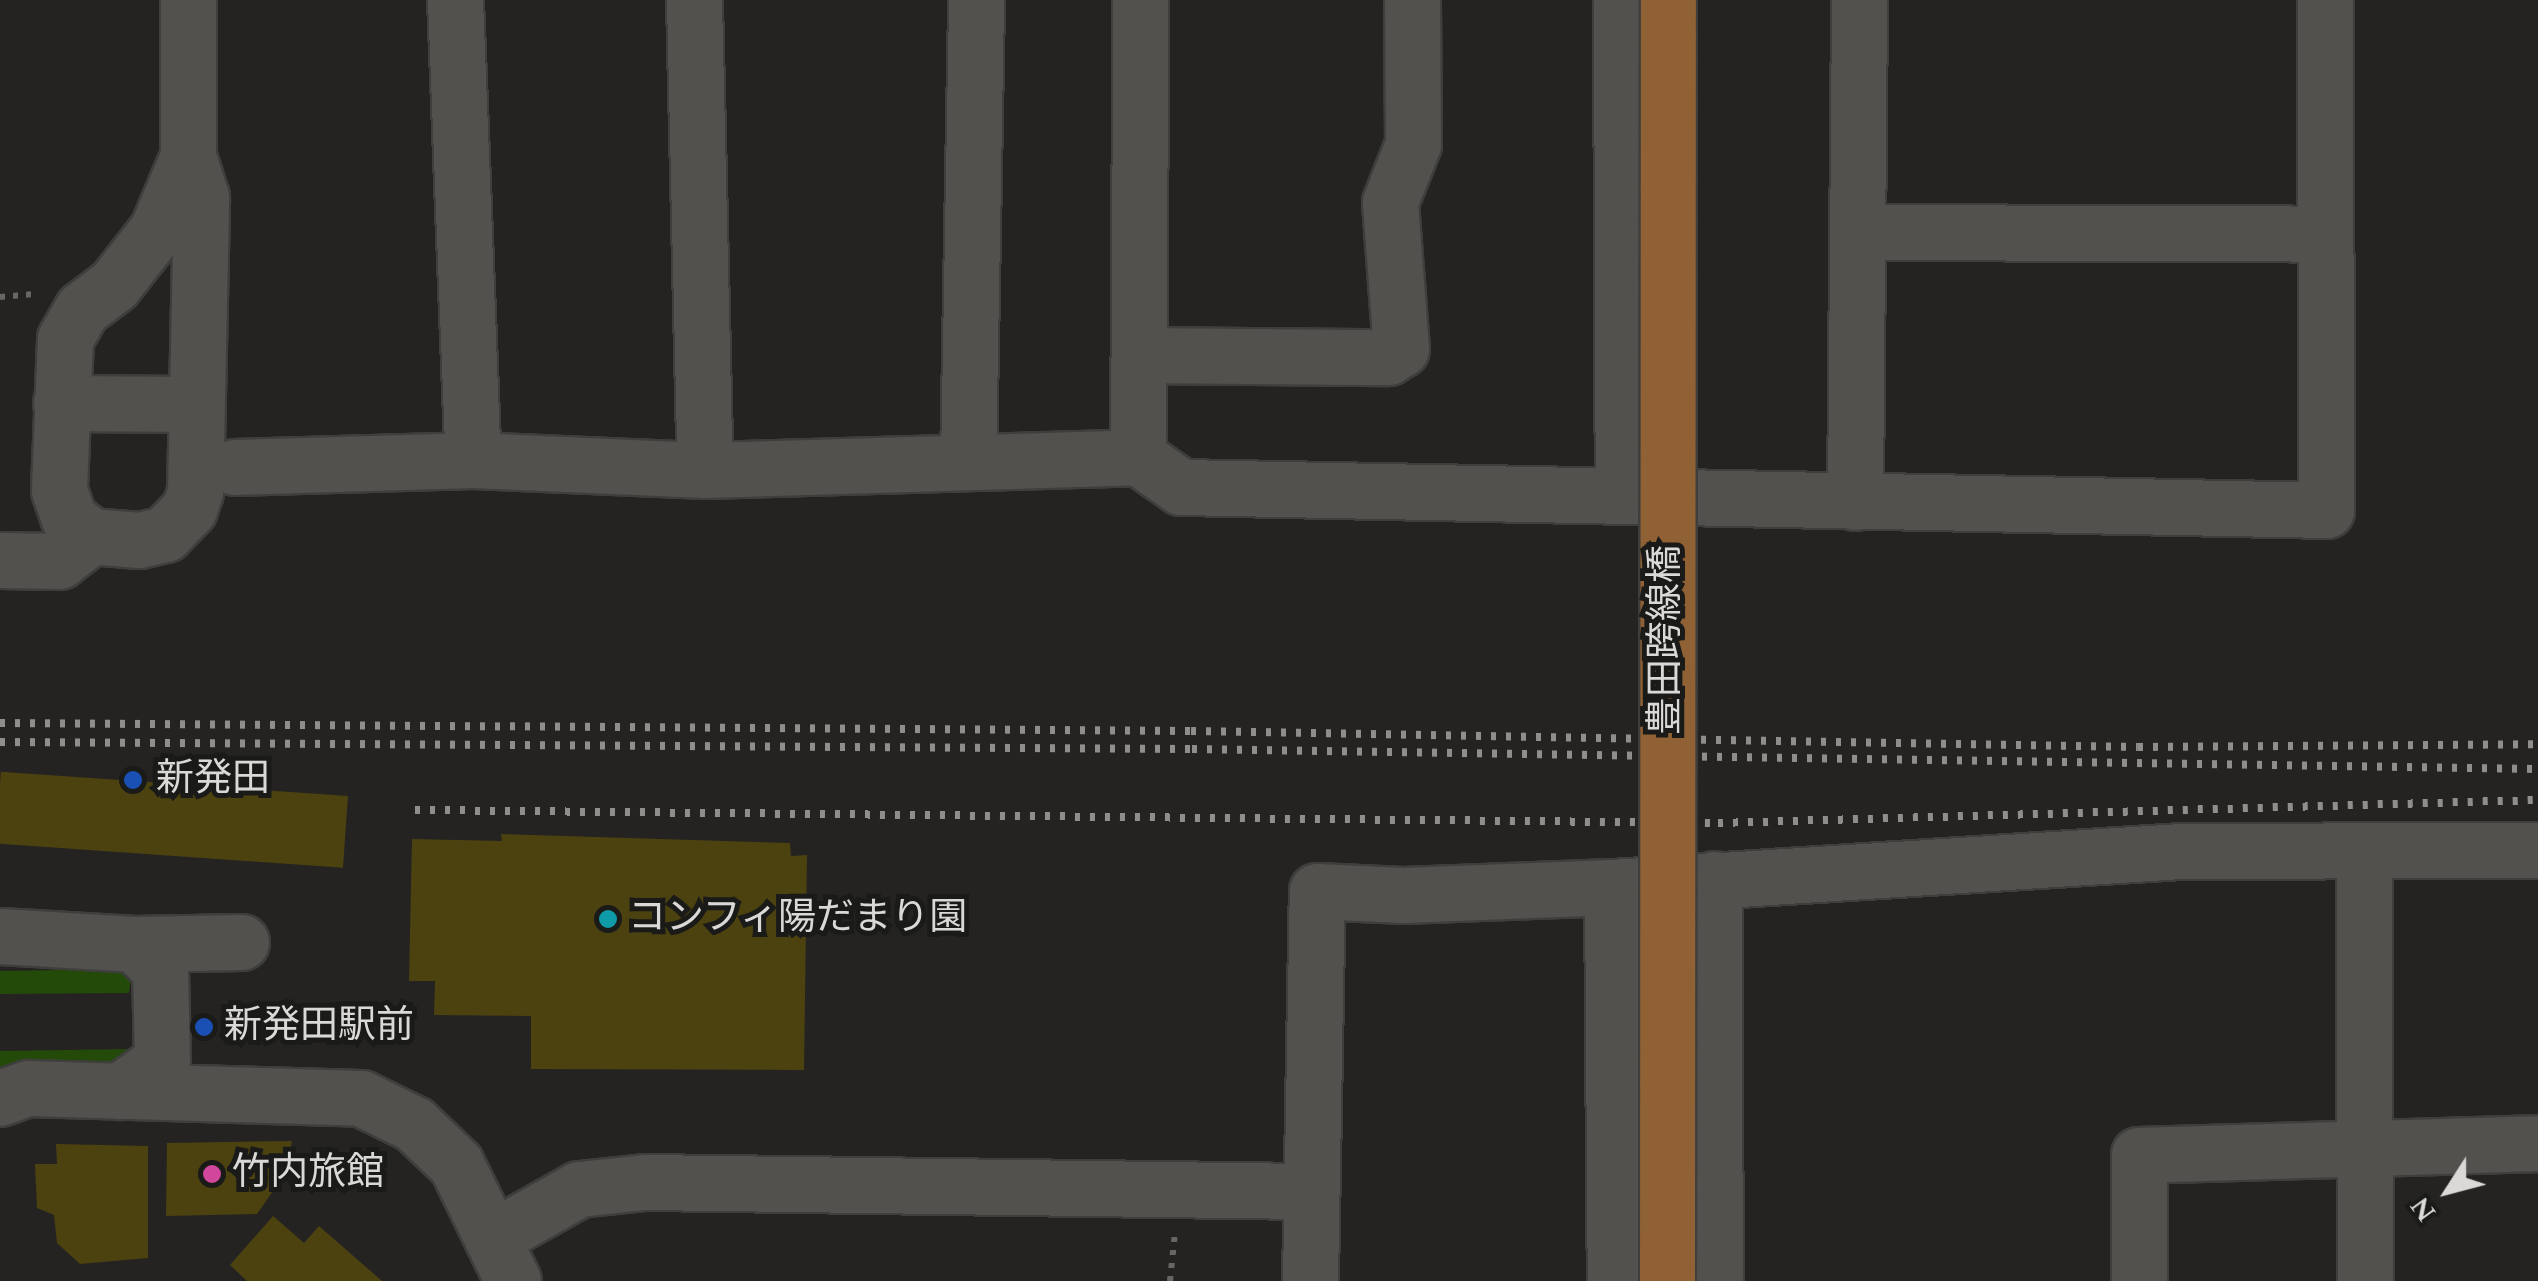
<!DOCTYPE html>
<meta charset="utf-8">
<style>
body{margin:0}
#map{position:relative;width:2538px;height:1281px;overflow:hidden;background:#242321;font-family:Spectral,"Noto Sans JP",serif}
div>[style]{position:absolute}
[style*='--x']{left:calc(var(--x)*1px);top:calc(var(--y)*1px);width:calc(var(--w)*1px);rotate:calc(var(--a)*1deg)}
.green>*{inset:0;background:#244a0a}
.building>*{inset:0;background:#4c4210;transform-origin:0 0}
.path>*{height:6px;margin-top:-3px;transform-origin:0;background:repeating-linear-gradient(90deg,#676664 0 5px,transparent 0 13px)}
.roads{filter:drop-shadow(2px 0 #3e3e3c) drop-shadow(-2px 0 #3e3e3c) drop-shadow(0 2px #3e3e3c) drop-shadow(0 -2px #3e3e3c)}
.minor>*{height:55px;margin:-27.5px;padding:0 27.5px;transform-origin:27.5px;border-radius:27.5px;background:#52514e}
.rail>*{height:8px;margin-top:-4px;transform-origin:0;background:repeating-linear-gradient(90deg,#8f8e8d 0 5px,transparent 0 15px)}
.bridges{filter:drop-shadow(2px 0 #3e3e3c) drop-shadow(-2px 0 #3e3e3c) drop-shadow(0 2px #3e3e3c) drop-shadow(0 -2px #3e3e3c)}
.major-bridge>*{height:55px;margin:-27.5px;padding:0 27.5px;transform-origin:27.5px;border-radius:27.5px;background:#8f6134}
.dots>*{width:28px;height:28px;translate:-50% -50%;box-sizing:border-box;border:5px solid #1a1a18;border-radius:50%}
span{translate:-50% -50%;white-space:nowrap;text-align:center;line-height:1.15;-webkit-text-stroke:10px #1a1a18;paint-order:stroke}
.street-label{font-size:38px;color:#dad9d8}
.poi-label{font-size:38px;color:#dad9d8}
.left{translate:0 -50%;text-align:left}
.north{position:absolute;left:2398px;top:1141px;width:100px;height:100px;-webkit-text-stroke:8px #1a1a18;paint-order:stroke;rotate:234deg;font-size:28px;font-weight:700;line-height:40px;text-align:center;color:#dad9d8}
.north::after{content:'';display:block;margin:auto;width:35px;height:45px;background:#dad9d8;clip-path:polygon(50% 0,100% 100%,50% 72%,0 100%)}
</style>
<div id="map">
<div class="green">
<i style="clip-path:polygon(119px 969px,131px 979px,129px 993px,0 994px,0 971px)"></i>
<i style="clip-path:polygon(130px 1049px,131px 1059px,115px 1070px,0 1068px,0 1051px)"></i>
</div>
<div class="building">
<i style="left:348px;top:796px;width:72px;height:348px;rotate:94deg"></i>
<i style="clip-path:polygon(501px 834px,790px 843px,791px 856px,807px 855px,804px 1070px,531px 1069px,531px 1016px,434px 1015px,435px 981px,409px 981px,412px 839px,502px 841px)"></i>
<i style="clip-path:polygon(292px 1141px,287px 1171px,257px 1214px,166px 1216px,167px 1143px)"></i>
<i style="clip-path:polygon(56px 1144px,148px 1146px,148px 1258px,80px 1264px,57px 1243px,54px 1215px,37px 1208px,35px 1164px,57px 1164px)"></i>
<i style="clip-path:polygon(273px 1216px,304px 1243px,319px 1226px,382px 1281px,247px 1281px,230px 1265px)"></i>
</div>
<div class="path">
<i style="--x:0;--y:297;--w:37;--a:-5"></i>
<i style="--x:1170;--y:1281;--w:48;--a:-84.1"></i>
</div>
<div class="roads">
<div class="minor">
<i style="--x:455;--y:0;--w:460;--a:87.8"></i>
<i style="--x:694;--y:0;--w:470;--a:88.7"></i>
<i style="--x:1621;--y:0;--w:493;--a:89.8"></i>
<i style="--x:188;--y:156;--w:80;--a:112.7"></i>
<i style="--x:157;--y:230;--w:70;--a:128"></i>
<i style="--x:114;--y:285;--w:40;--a:143"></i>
<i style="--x:82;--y:309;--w:34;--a:120"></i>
<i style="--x:65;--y:339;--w:151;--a:92.3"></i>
<i style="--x:59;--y:490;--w:31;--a:71"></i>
<i style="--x:69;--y:519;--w:28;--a:38"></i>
<i style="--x:91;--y:536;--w:48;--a:4.8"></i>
<i style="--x:139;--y:540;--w:27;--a:-13"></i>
<i style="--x:165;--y:534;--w:35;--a:-46"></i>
<i style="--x:189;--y:509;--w:18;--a:-71"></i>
<i style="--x:195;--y:492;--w:295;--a:-88.8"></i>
<i style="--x:201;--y:197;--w:43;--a:-107.6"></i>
<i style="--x:188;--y:156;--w:156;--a:-90"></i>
<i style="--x:1860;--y:232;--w:463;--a:0.2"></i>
<i style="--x:1139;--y:355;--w:249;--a:0.5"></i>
<i style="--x:1388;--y:357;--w:15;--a:-32"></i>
<i style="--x:1401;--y:349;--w:147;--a:-94.3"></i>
<i style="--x:1390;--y:202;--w:62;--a:-68.4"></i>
<i style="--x:1413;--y:144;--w:144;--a:-90.4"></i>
<i style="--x:61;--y:403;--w:133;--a:0.4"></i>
<i style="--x:1138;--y:457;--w:457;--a:-89.7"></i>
<i style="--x:968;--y:462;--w:462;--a:-89"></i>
<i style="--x:234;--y:467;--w:239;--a:-1.7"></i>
<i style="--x:473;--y:460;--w:232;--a:2.5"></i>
<i style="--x:705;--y:470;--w:433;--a:-1.7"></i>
<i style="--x:1138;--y:457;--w:52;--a:34.9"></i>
<i style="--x:1181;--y:487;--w:1145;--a:1.15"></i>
<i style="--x:2326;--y:510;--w:510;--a:-90.11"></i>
<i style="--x:1855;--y:502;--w:502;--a:-89.54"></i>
<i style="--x:0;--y:560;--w:59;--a:1"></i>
<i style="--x:59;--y:561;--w:41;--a:-38"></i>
<i style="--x:2364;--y:850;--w:431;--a:89.9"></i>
<i style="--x:1714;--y:879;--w:402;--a:89.9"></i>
<i style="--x:1612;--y:887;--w:394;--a:89.6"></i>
<i style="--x:0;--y:936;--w:135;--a:3.4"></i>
<i style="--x:135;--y:944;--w:36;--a:46"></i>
<i style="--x:160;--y:970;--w:91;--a:88.7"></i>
<i style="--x:162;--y:1061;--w:52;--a:144.5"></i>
<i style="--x:135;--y:944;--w:106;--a:-1.1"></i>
<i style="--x:0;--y:1098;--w:30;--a:-20"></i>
<i style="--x:28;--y:1088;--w:333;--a:1.7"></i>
<i style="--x:361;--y:1098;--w:59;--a:26.1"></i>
<i style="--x:414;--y:1124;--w:58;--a:43.6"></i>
<i style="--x:456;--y:1164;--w:130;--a:64"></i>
<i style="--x:492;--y:1238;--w:100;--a:-29.4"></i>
<i style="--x:579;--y:1189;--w:66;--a:-6.1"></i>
<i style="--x:645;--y:1182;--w:664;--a:0.78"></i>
<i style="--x:1310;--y:1281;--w:390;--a:-89"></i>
<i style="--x:1317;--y:891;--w:86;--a:2.7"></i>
<i style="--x:1403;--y:895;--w:209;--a:-2.2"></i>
<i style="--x:1612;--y:887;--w:570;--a:-3.62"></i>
<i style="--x:2181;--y:851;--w:357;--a:-0.2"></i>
<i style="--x:2139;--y:1281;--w:126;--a:-90"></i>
<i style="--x:2139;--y:1155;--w:399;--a:-1.7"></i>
</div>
</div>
<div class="rail">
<i style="--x:0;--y:723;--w:1191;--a:0.38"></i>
<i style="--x:1191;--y:731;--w:947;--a:0.97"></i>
<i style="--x:2138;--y:747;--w:400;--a:-0.4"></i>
<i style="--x:0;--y:742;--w:1192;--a:0.34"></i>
<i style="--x:1192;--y:749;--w:1346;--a:0.85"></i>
<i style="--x:415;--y:810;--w:1303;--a:0.57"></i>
<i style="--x:1718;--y:823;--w:820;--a:-1.61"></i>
</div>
<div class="bridges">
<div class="major-bridge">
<i style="--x:1667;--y:1281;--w:1281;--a:-89.96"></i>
</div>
</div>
<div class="dots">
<i style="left:133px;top:780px;background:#1a4fb4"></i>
<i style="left:608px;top:919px;background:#0f9aa8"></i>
<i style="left:204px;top:1027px;background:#1a4fb4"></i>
<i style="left:212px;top:1174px;background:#d1479c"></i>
</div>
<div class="street-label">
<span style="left:1667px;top:640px;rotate:-90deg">豊田跨線橋</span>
</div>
<div class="poi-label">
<span class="left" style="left:156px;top:780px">新発田</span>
<span class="left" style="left:628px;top:919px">コンフィ陽だまり園</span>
<span class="left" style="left:224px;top:1027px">新発田駅前</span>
<span class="left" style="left:232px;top:1174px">竹内旅館</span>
</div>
<div class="north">N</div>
</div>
